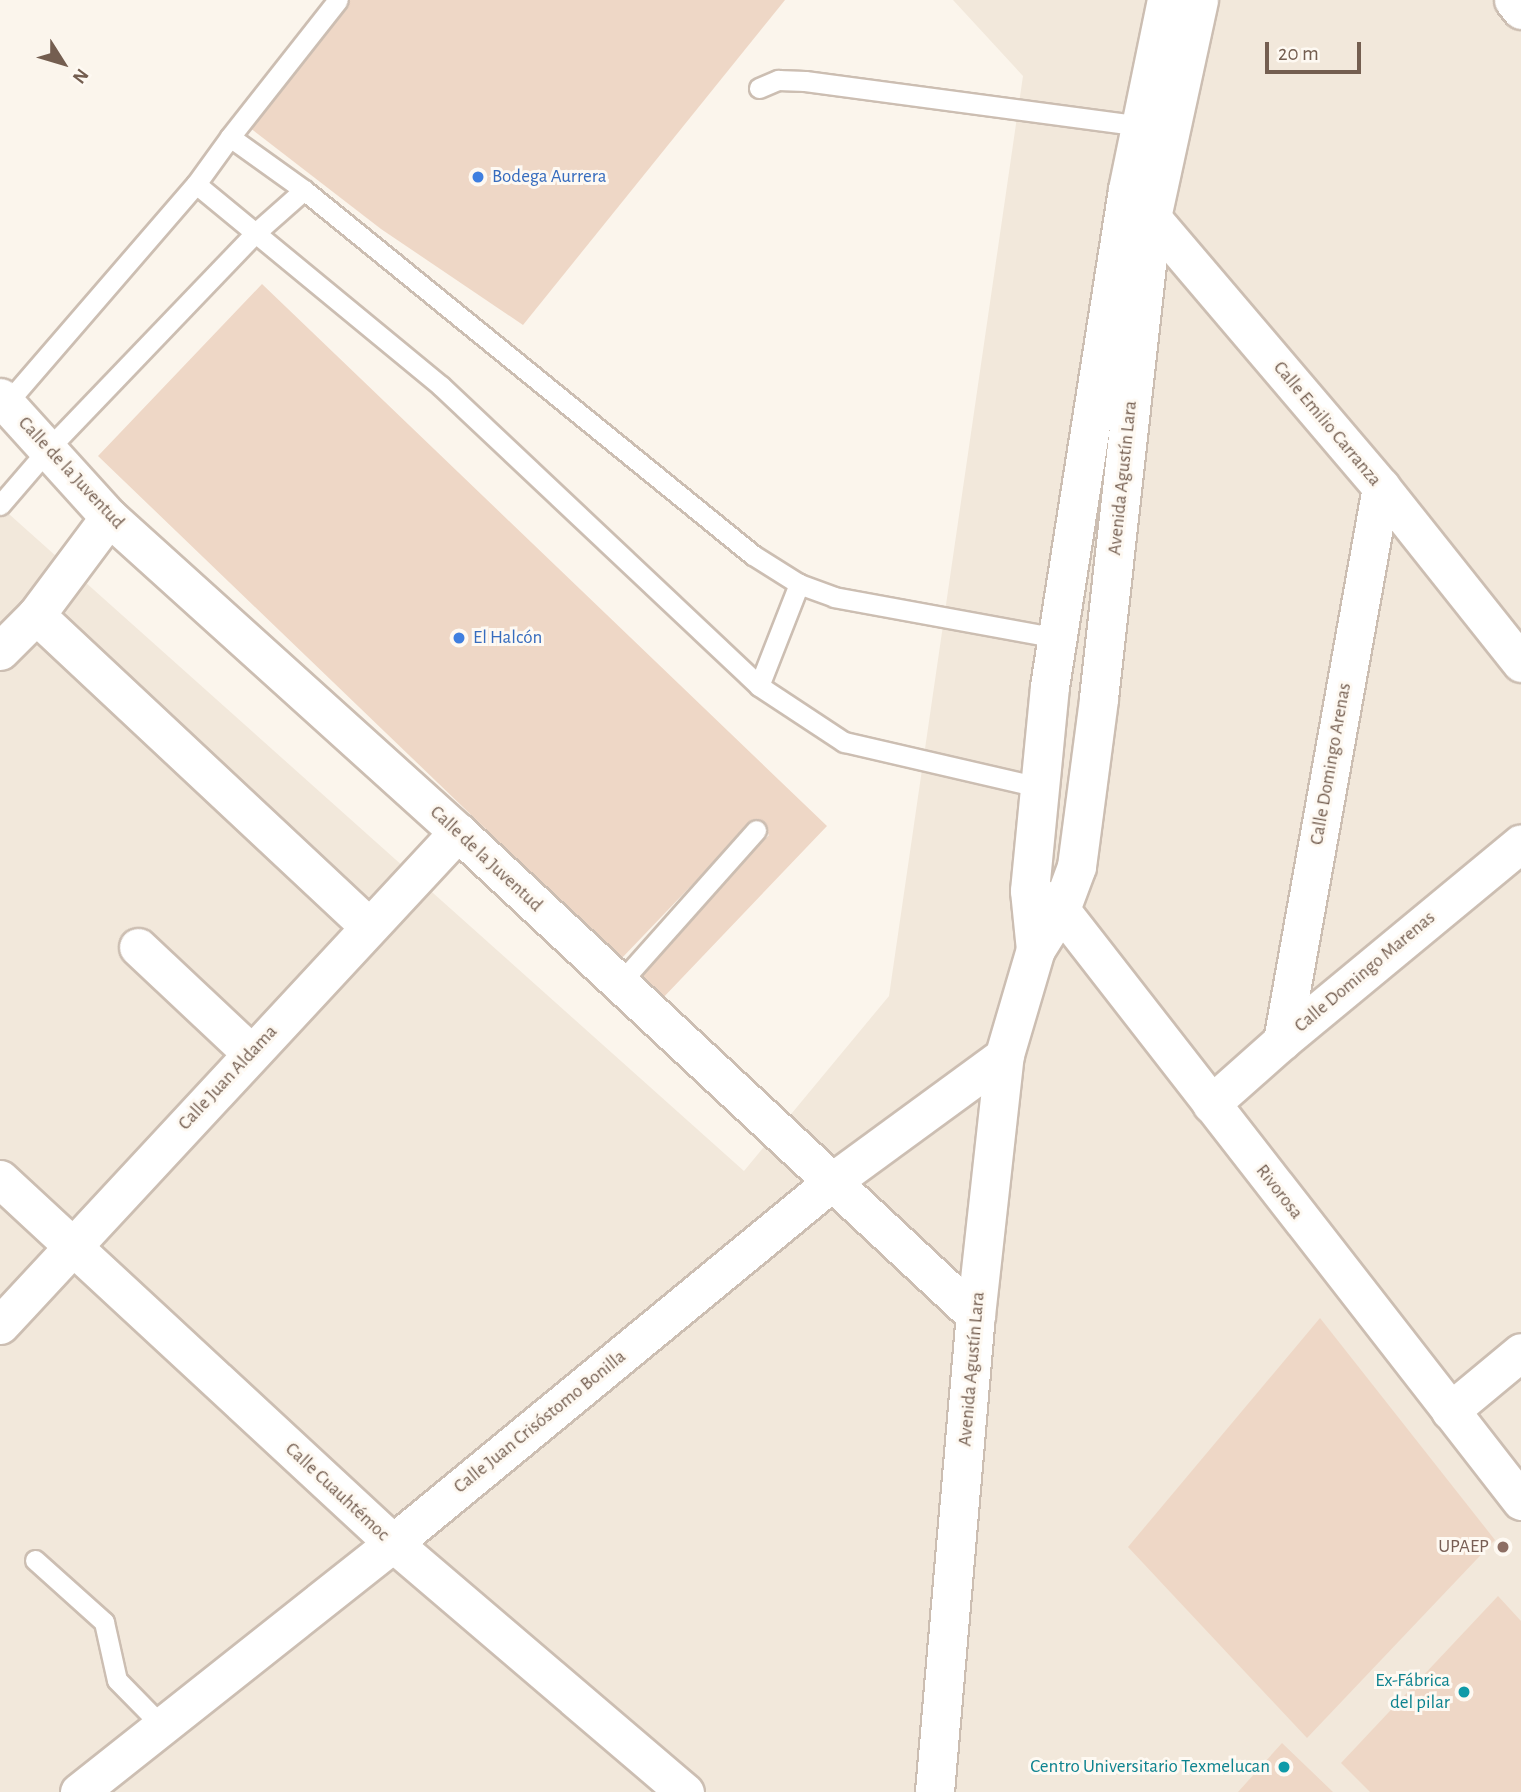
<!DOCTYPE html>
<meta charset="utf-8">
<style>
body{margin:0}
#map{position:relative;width:1521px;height:1792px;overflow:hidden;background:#fbf5ec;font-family:"Alegreya Sans",sans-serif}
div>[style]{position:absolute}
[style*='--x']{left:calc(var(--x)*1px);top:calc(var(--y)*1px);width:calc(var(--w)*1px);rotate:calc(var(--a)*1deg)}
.residential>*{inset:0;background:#f2e8db}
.building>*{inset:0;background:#eed7c6}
.roads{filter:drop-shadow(2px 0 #ccbeb2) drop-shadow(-2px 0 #ccbeb2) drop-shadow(0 2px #ccbeb2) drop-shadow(0 -2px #ccbeb2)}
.lane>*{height:19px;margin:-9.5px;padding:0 9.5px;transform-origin:9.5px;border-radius:9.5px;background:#fff}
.street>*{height:37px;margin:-18.5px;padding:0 18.5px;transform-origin:18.5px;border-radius:18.5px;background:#fff}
.secondary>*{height:38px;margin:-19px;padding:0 19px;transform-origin:19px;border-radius:19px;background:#fff}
.dots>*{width:19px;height:19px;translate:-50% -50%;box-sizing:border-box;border:4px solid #fef9f2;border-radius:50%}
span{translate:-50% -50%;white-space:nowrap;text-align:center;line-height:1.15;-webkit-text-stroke:6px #fef9f2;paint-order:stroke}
.shop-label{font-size:19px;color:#366cbe}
.left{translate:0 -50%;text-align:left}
.street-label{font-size:19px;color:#745e50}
.education-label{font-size:19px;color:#785e54}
.right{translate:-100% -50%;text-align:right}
.culture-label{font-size:19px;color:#0d838f}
.north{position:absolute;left:28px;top:28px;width:70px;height:70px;-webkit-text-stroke:5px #fef9f2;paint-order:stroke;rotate:127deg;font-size:19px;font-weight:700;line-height:28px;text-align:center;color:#745e50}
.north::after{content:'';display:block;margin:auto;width:24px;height:32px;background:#745e50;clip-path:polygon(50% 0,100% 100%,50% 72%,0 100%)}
.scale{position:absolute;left:1265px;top:42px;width:96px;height:32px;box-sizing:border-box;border:4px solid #745e50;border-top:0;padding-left:9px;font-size:21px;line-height:24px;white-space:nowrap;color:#745e50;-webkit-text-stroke:5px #fef9f2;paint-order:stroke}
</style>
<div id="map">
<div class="residential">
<i style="clip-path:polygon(953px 0,1521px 0,1521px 1792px,0 1792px,0 506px,744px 1171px,889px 996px,1023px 76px)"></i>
</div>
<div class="building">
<i style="clip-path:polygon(347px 0,785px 0,523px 325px,381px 229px,245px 124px)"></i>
<i style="clip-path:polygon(262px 284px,827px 826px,660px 1001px,634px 976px,769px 835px,754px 820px,621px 959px,98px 456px)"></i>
<i style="clip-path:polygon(1320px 1318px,1495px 1540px,1307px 1738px,1128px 1547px)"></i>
<i style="clip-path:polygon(1498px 1596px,1521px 1621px,1521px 1792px,1370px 1792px,1341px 1763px)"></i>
<i style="clip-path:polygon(1282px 1743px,1333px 1792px,1238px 1792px)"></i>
</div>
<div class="roads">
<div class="lane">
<i style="--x:759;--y:88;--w:21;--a:-23"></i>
<i style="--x:778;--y:80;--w:27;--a:2"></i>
<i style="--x:805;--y:81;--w:340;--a:7.6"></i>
<i style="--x:230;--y:137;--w:174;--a:-51.8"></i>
<i style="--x:196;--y:184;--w:318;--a:39.5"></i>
<i style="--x:441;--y:386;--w:437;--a:43.3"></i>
<i style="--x:759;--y:686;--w:102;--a:33.4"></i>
<i style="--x:844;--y:742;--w:200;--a:13"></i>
<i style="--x:6;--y:404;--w:291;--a:-49.2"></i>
<i style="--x:196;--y:184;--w:58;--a:-54.1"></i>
<i style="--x:230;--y:137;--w:91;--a:35.6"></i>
<i style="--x:0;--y:505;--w:75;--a:-49.3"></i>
<i style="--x:49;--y:448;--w:295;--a:-46.2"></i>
<i style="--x:253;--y:235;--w:68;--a:-41.4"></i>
<i style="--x:304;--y:190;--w:579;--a:39.11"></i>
<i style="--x:753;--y:555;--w:54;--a:32.2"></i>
<i style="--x:799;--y:584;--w:37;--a:20"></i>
<i style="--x:834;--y:597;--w:227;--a:10.4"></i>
<i style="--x:759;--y:686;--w:110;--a:-68.6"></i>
<i style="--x:619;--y:984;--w:206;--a:-48.3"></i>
<i style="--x:35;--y:1560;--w:93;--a:41.9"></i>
<i style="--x:104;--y:1622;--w:59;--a:77.4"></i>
<i style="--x:117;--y:1680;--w:64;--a:45.6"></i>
</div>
<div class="street">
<i style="--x:1513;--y:0;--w:13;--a:51"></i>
<i style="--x:1136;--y:199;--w:378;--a:49.6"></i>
<i style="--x:1381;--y:487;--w:225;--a:51.5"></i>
<i style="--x:0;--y:397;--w:162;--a:47.8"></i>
<i style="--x:109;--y:517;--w:470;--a:42.1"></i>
<i style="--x:458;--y:832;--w:709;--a:43.06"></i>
<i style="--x:36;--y:615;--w:455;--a:43.1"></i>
<i style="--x:0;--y:651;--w:51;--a:-45"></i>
<i style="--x:36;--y:615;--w:122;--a:-53.3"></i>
<i style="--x:1035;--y:894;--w:31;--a:32"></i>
<i style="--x:1061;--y:910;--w:749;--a:52.1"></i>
<i style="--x:138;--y:947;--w:155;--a:43.2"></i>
<i style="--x:1282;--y:1041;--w:563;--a:-79.87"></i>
<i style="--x:1211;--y:1104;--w:95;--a:-41.6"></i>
<i style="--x:1282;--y:1041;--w:310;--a:-39.6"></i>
<i style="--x:0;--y:1179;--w:536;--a:42.81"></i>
<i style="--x:393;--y:1543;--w:384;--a:40.5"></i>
<i style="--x:0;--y:1325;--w:673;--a:-47.11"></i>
<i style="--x:1450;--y:1411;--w:92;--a:-39.7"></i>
<i style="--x:79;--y:1792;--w:401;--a:-38.4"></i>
<i style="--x:393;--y:1543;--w:570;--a:-39.45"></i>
<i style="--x:833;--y:1181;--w:213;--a:-36.2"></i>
</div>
<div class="secondary">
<i style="--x:1036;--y:950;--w:59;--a:-95.8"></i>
<i style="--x:1030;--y:891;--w:205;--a:-84.4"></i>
<i style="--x:1050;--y:687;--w:503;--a:-81.08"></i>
<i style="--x:1128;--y:190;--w:194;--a:-78.4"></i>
<i style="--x:935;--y:1792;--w:478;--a:-85.1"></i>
<i style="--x:976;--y:1316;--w:263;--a:-83.7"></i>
<i style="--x:1005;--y:1055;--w:109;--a:-73.6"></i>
<i style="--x:1036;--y:950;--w:47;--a:-58"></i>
<i style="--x:1061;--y:910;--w:46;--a:-69.6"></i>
<i style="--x:1077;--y:867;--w:169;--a:-82.5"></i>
<i style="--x:1099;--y:699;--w:484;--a:-83.7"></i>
<i style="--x:1152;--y:218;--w:223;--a:-77.8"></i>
</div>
</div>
<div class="dots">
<i style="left:478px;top:177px;background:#3f7fe0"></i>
<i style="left:459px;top:638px;background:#3f7fe0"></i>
<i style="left:1503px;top:1547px;background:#8d6e63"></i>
<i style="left:1464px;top:1692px;background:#0f9aa8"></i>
<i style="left:1284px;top:1767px;background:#0f9aa8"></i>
</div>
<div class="shop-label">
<span class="left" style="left:492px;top:177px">Bodega Aurrera</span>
<span class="left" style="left:473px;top:638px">El Halcón</span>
</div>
<div class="street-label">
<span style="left:1327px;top:424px;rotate:50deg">Calle Emilio Carranza</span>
<span style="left:71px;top:473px;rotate:47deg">Calle de la Juventud</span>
<span style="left:1123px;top:478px;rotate:-84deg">Avenida Agustín Lara</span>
<span style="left:1331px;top:764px;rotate:-80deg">Calle Domingo Arenas</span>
<span style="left:486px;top:859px;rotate:43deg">Calle de la Juventud</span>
<span style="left:1365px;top:972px;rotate:-40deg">Calle Domingo Marenas</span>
<span style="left:228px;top:1078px;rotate:-47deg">Calle Juan Aldama</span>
<span style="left:1279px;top:1192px;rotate:52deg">Rivorosa</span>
<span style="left:972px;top:1369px;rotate:-85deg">Avenida Agustín Lara</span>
<span style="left:540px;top:1422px;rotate:-39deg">Calle Juan Crisóstomo Bonilla</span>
<span style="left:337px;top:1492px;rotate:43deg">Calle Cuauhtémoc</span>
</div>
<div class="education-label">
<span class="right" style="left:1489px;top:1547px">UPAEP</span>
</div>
<div class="culture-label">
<span class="right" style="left:1450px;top:1692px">Ex-Fábrica<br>del pilar</span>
<span class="right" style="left:1270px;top:1767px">Centro Universitario Texmelucan</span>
</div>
<div class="north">N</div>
<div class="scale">20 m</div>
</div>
